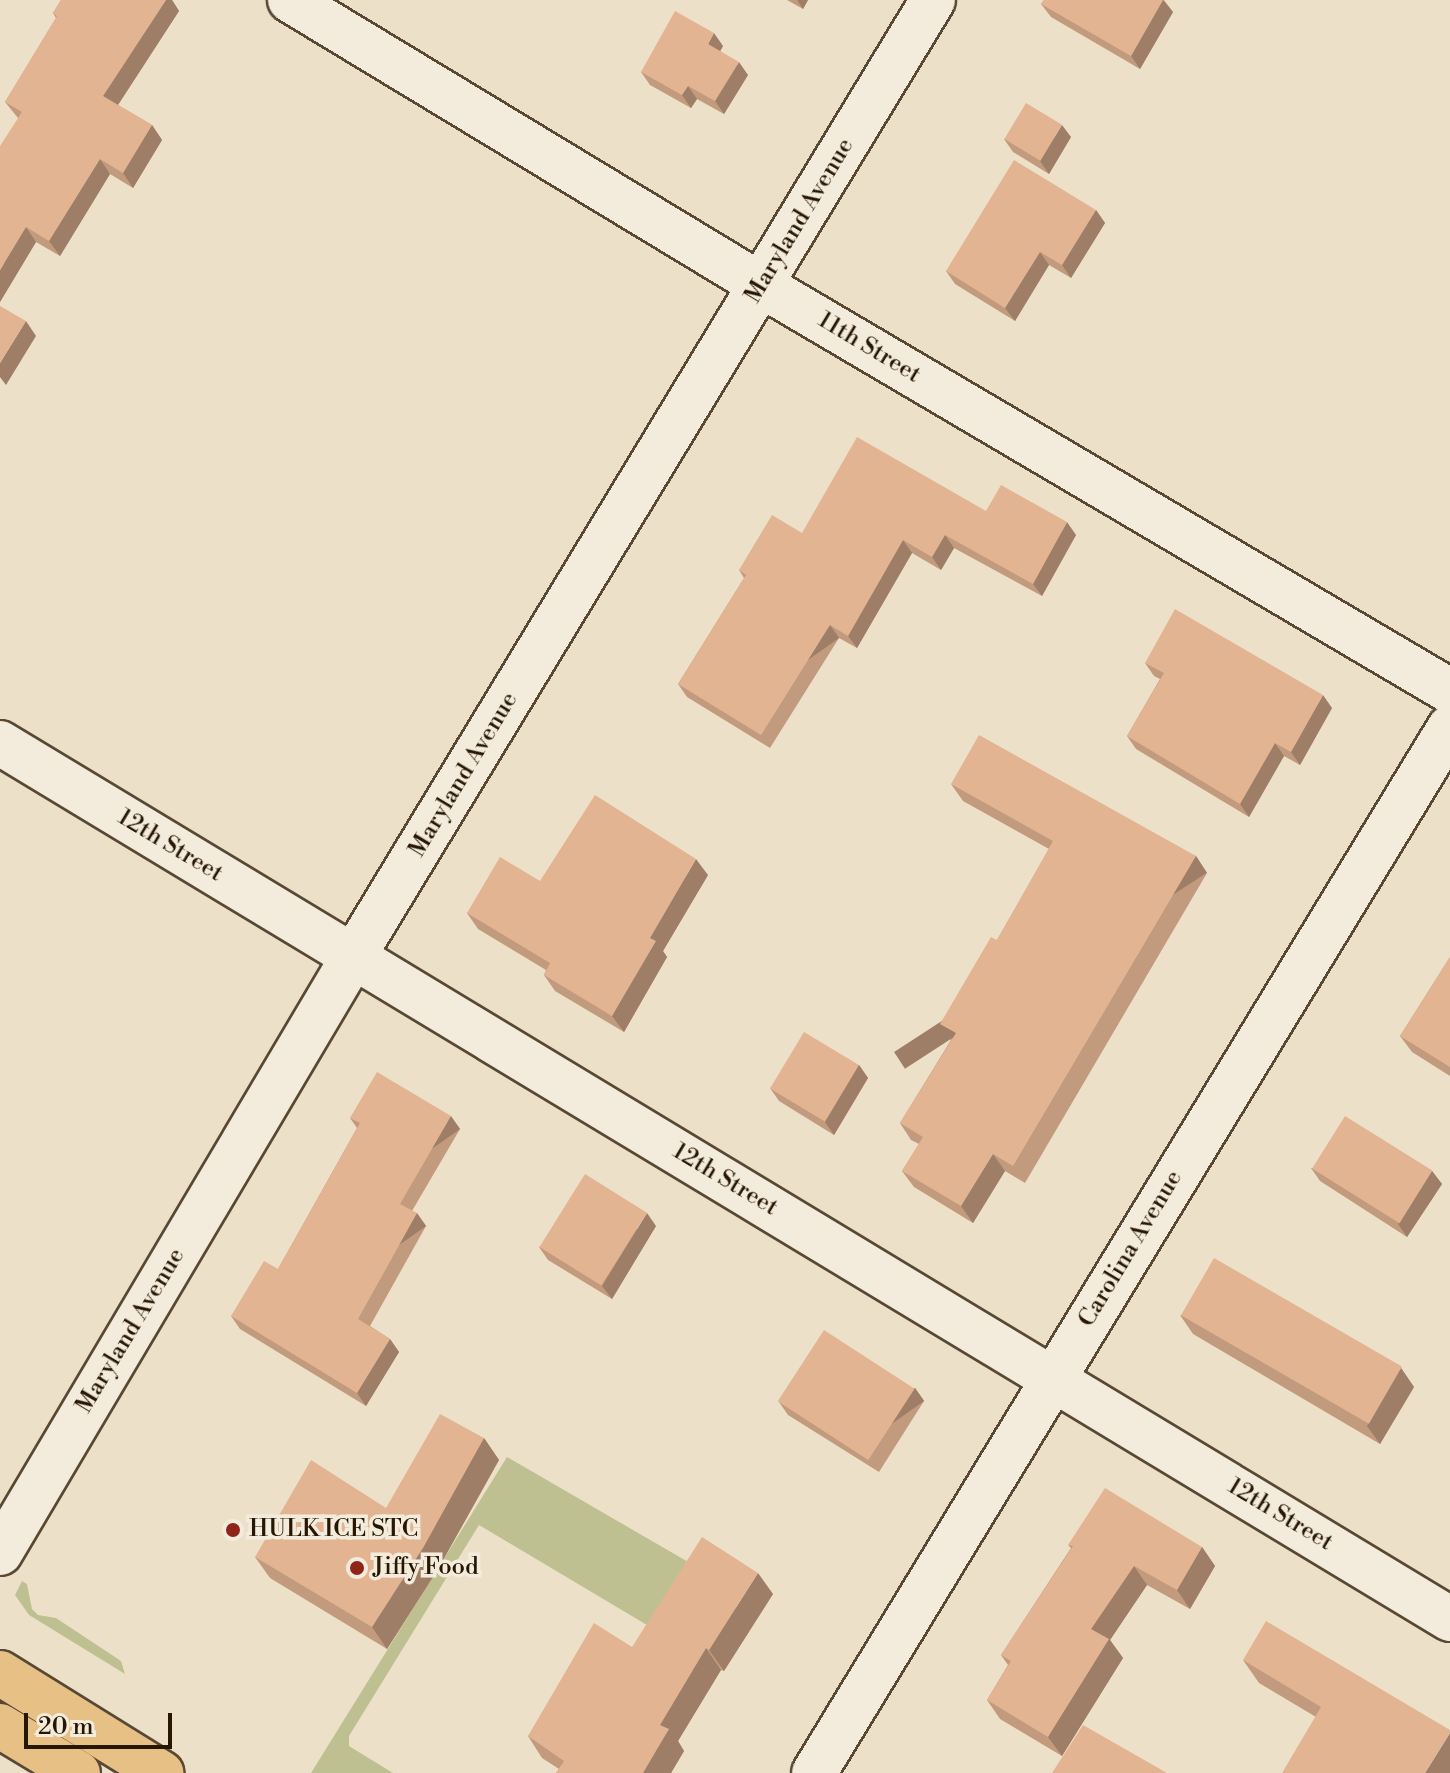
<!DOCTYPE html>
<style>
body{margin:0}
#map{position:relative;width:1450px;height:1773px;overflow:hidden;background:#ede0c8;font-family:"Libre Bodoni",serif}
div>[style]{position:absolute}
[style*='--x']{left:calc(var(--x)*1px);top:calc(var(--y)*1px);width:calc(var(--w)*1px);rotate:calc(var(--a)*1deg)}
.green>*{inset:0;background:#bfc092}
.roads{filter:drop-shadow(2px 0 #584834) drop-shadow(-2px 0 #584834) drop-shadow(0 2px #584834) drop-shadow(0 -2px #584834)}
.minor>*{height:44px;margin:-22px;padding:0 22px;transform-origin:22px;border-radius:22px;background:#f3ebdb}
.highway>*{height:44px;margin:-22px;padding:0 22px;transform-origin:22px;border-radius:22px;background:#e6c084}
.wall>*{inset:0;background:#c29b7e}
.shaded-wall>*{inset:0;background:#9e7e66;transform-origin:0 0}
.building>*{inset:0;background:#e2b492;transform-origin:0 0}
.dots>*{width:22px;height:22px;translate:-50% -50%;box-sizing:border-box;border:4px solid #f3ebdb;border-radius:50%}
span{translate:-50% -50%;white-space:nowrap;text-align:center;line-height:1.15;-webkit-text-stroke:7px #f3ebdb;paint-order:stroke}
.street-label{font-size:24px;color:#261602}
.poi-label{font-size:24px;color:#261602}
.left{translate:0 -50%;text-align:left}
.scale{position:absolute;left:24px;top:1713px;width:148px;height:36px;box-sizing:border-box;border:4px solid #261602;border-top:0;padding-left:10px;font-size:24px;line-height:28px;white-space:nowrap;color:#261602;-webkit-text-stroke:6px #f3ebdb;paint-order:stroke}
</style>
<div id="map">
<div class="green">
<i style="clip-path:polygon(507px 1457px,709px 1574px,662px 1634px,479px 1525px,349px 1736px,349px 1746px,393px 1773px,311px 1773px)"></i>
<i style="clip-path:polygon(22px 1581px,27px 1584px,32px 1609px,38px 1615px,56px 1618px,121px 1661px,125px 1674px,29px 1615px,15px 1595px)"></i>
</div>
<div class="roads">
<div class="minor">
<i style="--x:290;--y:0;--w:551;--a:31.18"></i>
<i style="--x:761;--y:285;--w:800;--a:30.51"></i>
<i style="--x:0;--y:743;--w:1694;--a:31.14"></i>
<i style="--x:0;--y:1553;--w:693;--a:-59.36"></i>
<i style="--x:353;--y:957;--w:1119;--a:-58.78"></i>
<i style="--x:814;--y:1773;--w:1224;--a:-58.7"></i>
</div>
<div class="highway">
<i style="--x:0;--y:1673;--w:190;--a:31.8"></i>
<i style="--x:0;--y:1726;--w:91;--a:31.1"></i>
</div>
</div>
<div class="wall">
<i style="clip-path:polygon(61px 0,172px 0,179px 11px,118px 105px,152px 125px,162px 140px,133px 188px,110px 174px,60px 256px,36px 242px,0 302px,18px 118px,5px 102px,56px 18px,53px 13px)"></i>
<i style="clip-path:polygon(787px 0,808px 0,803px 9px)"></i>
<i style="clip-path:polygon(1044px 0,1164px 0,1173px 12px,1140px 69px,1051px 17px,1041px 4px)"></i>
<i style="clip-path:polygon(723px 46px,720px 51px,748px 75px,724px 114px,697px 99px,691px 108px,650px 85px,641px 72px)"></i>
<i style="clip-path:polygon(1071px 137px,1049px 174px,1013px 152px,1004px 139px)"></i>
<i style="clip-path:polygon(1096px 210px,1105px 223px,1071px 278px,1049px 265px,1015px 321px,955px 284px,946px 271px)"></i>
<i style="clip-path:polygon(986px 511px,1076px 535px,1042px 596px,954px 548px,941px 570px,912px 553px,857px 648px,839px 638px,770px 748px,687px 697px,678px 684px,744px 578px,739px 570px,802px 533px)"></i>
<i style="clip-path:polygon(1145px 663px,1332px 708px,1300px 765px,1284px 756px,1249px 817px,1136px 749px,1127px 736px,1160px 679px,1154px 676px)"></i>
<i style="clip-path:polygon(951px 784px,1196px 856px,1207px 873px,1025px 1183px,1005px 1171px,973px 1223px,914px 1187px,902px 1171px,919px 1144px,911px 1140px,900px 1123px,951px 1040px,940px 1024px,997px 940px,1049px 849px,963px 801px)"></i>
<i style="clip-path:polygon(708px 875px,663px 951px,667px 957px,624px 1032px,555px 991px,544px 975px,546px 970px,478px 929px,467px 913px,540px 881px)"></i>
<i style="clip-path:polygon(1450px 957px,1450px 1076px,1412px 1052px,1400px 1036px)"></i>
<i style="clip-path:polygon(859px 1065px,868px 1078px,834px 1135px,779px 1101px,770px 1088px)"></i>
<i style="clip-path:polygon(350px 1118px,460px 1129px,412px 1211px,426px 1226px,370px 1326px,390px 1339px,399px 1352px,366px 1406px,240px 1329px,231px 1316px,278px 1269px,357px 1128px)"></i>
<i style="clip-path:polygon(1311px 1168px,1432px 1171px,1442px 1184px,1407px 1237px,1320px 1181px)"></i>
<i style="clip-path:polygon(656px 1226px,612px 1299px,548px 1260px,539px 1247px)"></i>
<i style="clip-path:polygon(1180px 1315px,1401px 1368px,1414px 1387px,1380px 1444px,1193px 1334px)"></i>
<i style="clip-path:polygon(915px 1388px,924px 1401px,879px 1472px,788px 1415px,779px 1402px)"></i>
<i style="clip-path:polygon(484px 1438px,499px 1460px,438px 1569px,387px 1649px,270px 1578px,255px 1557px,386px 1508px)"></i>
<i style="clip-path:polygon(1068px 1545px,1202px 1547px,1215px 1566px,1190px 1609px,1147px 1585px,1110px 1640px,1123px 1658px,1062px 1756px,1000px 1719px,987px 1700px,1008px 1665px,1001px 1655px,1071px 1548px)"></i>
<i style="clip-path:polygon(773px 1594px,724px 1671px,721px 1670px,678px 1741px,684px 1751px,671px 1773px,556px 1773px,559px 1769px,542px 1758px,528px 1736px,632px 1647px)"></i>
<i style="clip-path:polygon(1243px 1660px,1450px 1730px,1316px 1717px,1259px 1683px)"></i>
</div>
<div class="shaded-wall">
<i style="clip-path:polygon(166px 0,172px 0,179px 11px,114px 111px,103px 96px)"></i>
<i style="clip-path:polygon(797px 0,808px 0,803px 9px)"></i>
<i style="clip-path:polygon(1163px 0,1173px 12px,1140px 69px,1131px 56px)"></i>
<i style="clip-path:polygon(714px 33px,723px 46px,717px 57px,708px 44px)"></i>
<i style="clip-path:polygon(739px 62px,748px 75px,724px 114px,715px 101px)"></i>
<i style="clip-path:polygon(688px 86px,697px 99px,691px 108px,682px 95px)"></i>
<i style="clip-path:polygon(152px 125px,162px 140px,133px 188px,123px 173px)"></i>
<i style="clip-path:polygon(1062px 125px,1071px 137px,1049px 174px,1040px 161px)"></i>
<i style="clip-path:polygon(100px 159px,110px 174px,60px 256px,49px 241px)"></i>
<i style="clip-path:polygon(1096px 210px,1105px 223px,1071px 278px,1062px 265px)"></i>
<i style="clip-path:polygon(26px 227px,36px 242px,0 302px,0 270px)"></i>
<i style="clip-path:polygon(1040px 252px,1049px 265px,1015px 321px,1005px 308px)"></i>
<i style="clip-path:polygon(26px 321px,36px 336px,6px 385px,0 377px,0 363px)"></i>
<i style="clip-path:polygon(1067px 522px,1076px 535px,1042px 596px,1033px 584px)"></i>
<i style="clip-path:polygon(945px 535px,954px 548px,941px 570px,932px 557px)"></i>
<i style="clip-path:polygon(903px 540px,912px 553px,857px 648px,848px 636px)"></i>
<i style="left:830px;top:625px;width:16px;height:130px;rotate:55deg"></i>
<i style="clip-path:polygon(1323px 695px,1332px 708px,1300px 765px,1291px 752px)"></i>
<i style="clip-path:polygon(1275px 743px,1284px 756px,1249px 817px,1240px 804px)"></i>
<i style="left:1196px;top:856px;width:20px;height:360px;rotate:57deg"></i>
<i style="clip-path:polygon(696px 859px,708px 875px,663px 951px,667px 957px,624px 1032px,612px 1016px,650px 938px)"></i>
<i style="clip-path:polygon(859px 1065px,868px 1078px,834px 1135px,825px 1122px)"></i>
<i style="left:451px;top:1116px;width:16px;height:102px;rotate:55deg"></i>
<i style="clip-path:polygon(993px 1154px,1005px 1171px,973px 1223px,961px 1206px)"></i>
<i style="clip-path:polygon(1432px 1171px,1442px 1184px,1407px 1237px,1398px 1224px)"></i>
<i style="left:417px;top:1213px;width:16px;height:121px;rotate:55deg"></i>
<i style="clip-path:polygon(647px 1213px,656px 1226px,612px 1299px,602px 1286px)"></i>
<i style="clip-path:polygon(390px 1339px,399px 1352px,366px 1406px,357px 1393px)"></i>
<i style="clip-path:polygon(1401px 1368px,1414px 1387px,1380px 1444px,1367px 1426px)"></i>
<i style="left:915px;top:1388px;width:16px;height:84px;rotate:55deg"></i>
<i style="clip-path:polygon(484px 1438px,499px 1460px,438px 1569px,387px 1649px,372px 1627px)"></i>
<i style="clip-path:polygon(1202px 1547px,1215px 1566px,1190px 1609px,1177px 1590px)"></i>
<i style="clip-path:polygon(1134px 1566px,1147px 1585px,1110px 1640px,1123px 1658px,1062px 1756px,1048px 1737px,1091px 1629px)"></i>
<i style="clip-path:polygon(758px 1573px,773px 1594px,724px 1671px,709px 1650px)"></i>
<i style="clip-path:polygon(706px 1648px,721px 1670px,678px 1741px,684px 1751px,671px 1773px,643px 1773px,660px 1725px)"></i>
<i style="clip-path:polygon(1450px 1733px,1450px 1773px,1425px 1773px)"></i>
</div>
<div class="building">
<i style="clip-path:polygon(61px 0,166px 0,103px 96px,152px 125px,123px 173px,100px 159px,49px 241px,26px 227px,0 270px,0 146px,22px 112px,5px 102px,57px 16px,53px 13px)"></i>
<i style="clip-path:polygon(1044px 0,1163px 0,1131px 56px,1041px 4px)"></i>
<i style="clip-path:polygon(675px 11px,714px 33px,708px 44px,739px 62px,715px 101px,688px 86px,682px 95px,641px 72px)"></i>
<i style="left:1026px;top:103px;width:42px;height:42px;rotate:31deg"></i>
<i style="clip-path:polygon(1014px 160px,1096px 210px,1062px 265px,1040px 252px,1005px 308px,946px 271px)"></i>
<i style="clip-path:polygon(0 306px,26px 321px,0 363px)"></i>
<i style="clip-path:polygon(857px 437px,986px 511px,1001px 485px,1067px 522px,1033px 584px,945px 535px,932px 557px,903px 540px,848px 636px,830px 625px,761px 735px,678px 684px,746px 575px,739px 570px,772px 515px,802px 533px)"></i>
<i style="clip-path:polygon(1175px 609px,1323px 695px,1291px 752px,1275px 743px,1240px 804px,1127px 736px,1164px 673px,1145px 663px)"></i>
<i style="clip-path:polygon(979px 735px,1196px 856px,1013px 1166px,993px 1154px,961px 1206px,902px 1171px,923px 1137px,900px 1123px,956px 1033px,940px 1024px,991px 937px,997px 940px,1053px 841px,951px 784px)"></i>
<i style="clip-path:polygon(595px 795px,696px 859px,650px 938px,656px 941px,612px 1016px,544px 975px,550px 963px,467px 913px,500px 857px,540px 881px)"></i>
<i style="clip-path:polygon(1450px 957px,1450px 1067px,1400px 1036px)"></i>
<i style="left:804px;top:1032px;width:64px;height:66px;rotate:31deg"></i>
<i style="clip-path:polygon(377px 1072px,451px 1116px,400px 1204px,417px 1213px,358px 1319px,390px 1339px,357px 1393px,231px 1316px,264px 1261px,278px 1269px,360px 1123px,350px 1118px)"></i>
<i style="left:1345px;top:1116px;width:103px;height:62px;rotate:32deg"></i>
<i style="left:585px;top:1174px;width:73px;height:86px;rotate:32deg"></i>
<i style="left:1214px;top:1258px;width:217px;height:66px;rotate:30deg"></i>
<i style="left:824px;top:1330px;width:108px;height:85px;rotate:33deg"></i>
<i style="clip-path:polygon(440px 1414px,484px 1438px,423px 1548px,372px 1627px,255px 1557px,311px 1460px,386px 1508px)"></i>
<i style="clip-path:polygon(1105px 1488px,1202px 1547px,1177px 1590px,1134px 1566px,1091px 1629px,1109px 1639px,1048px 1737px,987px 1700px,1011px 1661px,1001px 1655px,1073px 1546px,1068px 1545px)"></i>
<i style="clip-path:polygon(702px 1537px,758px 1573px,709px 1650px,706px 1648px,660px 1725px,669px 1729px,643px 1773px,556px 1773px,564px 1761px,528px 1736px,594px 1623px,632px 1647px)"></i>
<i style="clip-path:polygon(1266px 1621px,1450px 1730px,1450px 1733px,1425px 1773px,1282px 1773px,1321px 1707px,1243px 1660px)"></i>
<i style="clip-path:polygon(1083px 1725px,1167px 1773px,1052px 1773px)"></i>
</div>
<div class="dots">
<i style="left:233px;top:1530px;background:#8f2418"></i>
<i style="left:357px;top:1568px;background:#8f2418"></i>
</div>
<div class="street-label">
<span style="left:800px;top:221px;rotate:-59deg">Maryland Avenue</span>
<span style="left:869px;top:348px;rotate:31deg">11th Street</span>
<span style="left:464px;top:775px;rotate:-59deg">Maryland Avenue</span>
<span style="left:170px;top:846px;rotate:31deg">12th Street</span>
<span style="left:725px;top:1180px;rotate:31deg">12th Street</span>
<span style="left:1131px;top:1249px;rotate:-59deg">Carolina Avenue</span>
<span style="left:131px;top:1331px;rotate:-59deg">Maryland Avenue</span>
<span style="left:1280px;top:1515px;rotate:31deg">12th Street</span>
</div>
<div class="poi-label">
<span class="left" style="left:249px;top:1530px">HULK ICE STC</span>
<span class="left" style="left:373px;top:1568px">Jiffy Food</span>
</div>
<div class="scale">20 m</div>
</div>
